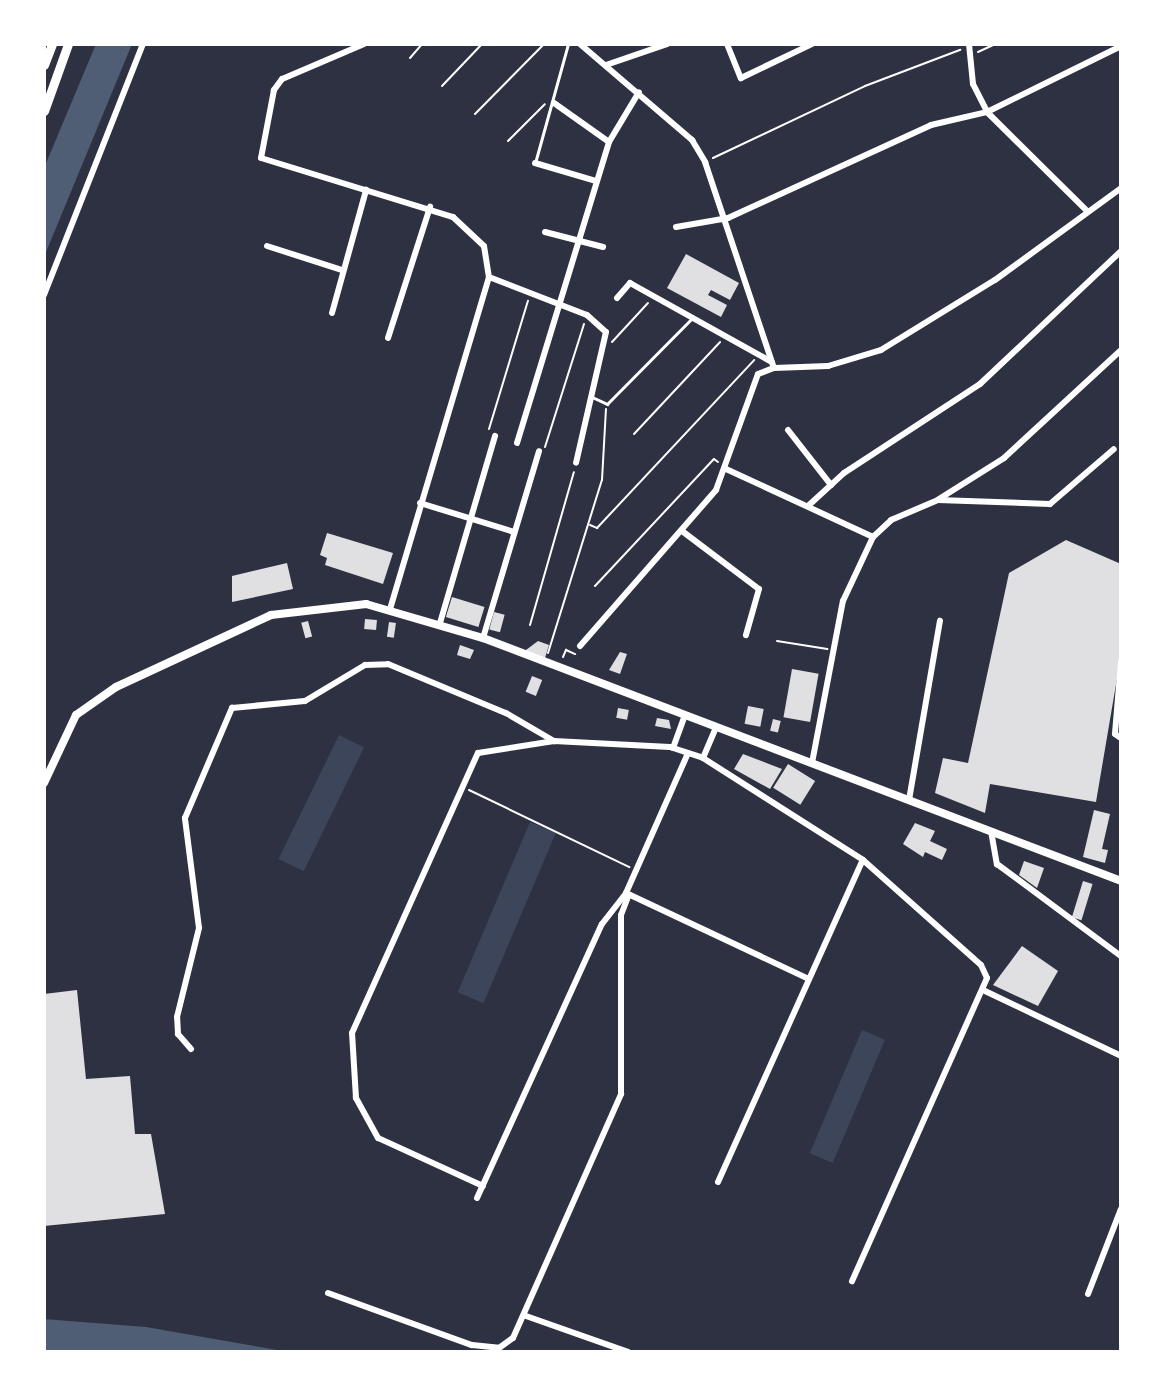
<!DOCTYPE html>
<style>
body{margin:0}
#map{position:relative;width:1165px;height:1396px;overflow:hidden;background:#2d3142;font-family:"Golos Text",sans-serif}
div>[style]{position:absolute}
[style*='--x']{left:calc(var(--x)*1px);top:calc(var(--y)*1px);width:calc(var(--w)*1px);rotate:calc(var(--a)*1deg)}
.green>*{inset:0;background:#3c4559;transform-origin:0 0}
.water>*{inset:0;background:#4f5d75}
.building>*{inset:0;background:#e0e0e3;transform-origin:0 0}
.path>*{height:2px;margin:-1px;padding:0 1px;transform-origin:1px;border-radius:1px;background:#fff}
.service>*{height:3px;margin:-1.5px;padding:0 1.5px;transform-origin:1.5px;border-radius:1.5px;background:#fff}
.minor>*{height:6px;margin:-3px;padding:0 3px;transform-origin:3px;border-radius:3px;background:#fff}
.secondary>*{height:8px;margin:-4px;padding:0 4px;transform-origin:4px;border-radius:4px;background:#fff}
.primary>*{height:9px;margin:-4.5px;padding:0 4.5px;transform-origin:4.5px;border-radius:4.5px;background:#fff}
span{translate:-50% -50%;white-space:nowrap;text-align:center;line-height:1.15;-webkit-text-stroke:7px #fff;paint-order:stroke}
.frame{position:absolute;inset:0;border:46px solid #fff;pointer-events:none}
</style>
<div id="map">
<div class="green">
<i style="left:339px;top:735px;width:28px;height:138px;rotate:26deg"></i>
<i style="left:530px;top:822px;width:28px;height:185px;rotate:23deg"></i>
<i style="left:862px;top:1030px;width:25px;height:134px;rotate:23deg"></i>
</div>
<div class="water">
<i style="clip-path:polygon(96px 44px,132px 44px,44px 257px,44px 168px)"></i>
<i style="clip-path:polygon(44px 1319px,146px 1327px,289px 1352px,44px 1352px)"></i>
</div>
<div class="building">
<i style="clip-path:polygon(686px 254px,739px 283px,730px 300px,711px 290px,708px 295px,727px 305px,721px 317px,667px 288px)"></i>
<i style="clip-path:polygon(327px 533px,393px 553px,383px 584px,325px 565px,327px 558px,320px 555px)"></i>
<i style="clip-path:polygon(1066px 540px,1121px 564px,1121px 655px,1096px 802px,990px 784px,985px 813px,935px 793px,943px 758px,968px 763px,1009px 573px)"></i>
<i style="clip-path:polygon(287px 563px,293px 589px,232px 602px,232px 576px)"></i>
<i style="left:452px;top:597px;width:34px;height:21px;rotate:17deg"></i>
<i style="left:494px;top:612px;width:11px;height:18px;rotate:15deg"></i>
<i style="left:365px;top:619px;width:12px;height:10px;rotate:5deg"></i>
<i style="left:308px;top:621px;width:16px;height:7px;rotate:75deg"></i>
<i style="left:389px;top:622px;width:7px;height:15px;rotate:8deg"></i>
<i style="clip-path:polygon(538px 641px,549px 645px,545px 658px,522px 653px)"></i>
<i style="clip-path:polygon(460px 645px,474px 650px,470px 659px,457px 655px)"></i>
<i style="clip-path:polygon(620px 652px,627px 654px,620px 674px,609px 670px)"></i>
<i style="left:792px;top:669px;width:27px;height:49px;rotate:10deg"></i>
<i style="left:532px;top:676px;width:11px;height:17px;rotate:22deg"></i>
<i style="left:748px;top:706px;width:16px;height:18px;rotate:11deg"></i>
<i style="left:618px;top:708px;width:11px;height:10px;rotate:10deg"></i>
<i style="clip-path:polygon(657px 718px,669px 720px,671px 729px,655px 726px)"></i>
<i style="left:773px;top:719px;width:8px;height:12px;rotate:14deg"></i>
<i style="clip-path:polygon(743px 754px,782px 769px,770px 789px,734px 769px)"></i>
<i style="left:788px;top:764px;width:32px;height:28px;rotate:32deg"></i>
<i style="clip-path:polygon(1094px 810px,1110px 814px,1102px 849px,1108px 850px,1105px 863px,1083px 857px)"></i>
<i style="clip-path:polygon(915px 823px,935px 831px,930px 841px,947px 849px,942px 860px,925px 852px,923px 857px,903px 844px)"></i>
<i style="clip-path:polygon(1024px 861px,1044px 868px,1037px 888px,1019px 875px)"></i>
<i style="left:1083px;top:881px;width:10px;height:38px;rotate:17deg"></i>
<i style="clip-path:polygon(1022px 946px,1058px 971px,1038px 1006px,993px 985px)"></i>
<i style="clip-path:polygon(77px 990px,86px 1079px,130px 1076px,135px 1134px,151px 1134px,165px 1214px,44px 1226px,44px 994px)"></i>
</div>
<div class="path">
<i style="--x:978;--y:52;--w:19;--a:-25"></i>
<i style="--x:410;--y:58;--w:18;--a:-49"></i>
<i style="--x:442;--y:86;--w:58;--a:-46.4"></i>
<i style="--x:475;--y:114;--w:98;--a:-45.4"></i>
<i style="--x:508;--y:141;--w:52;--a:-45"></i>
<i style="--x:713;--y:158;--w:168;--a:-25.3"></i>
<i style="--x:865;--y:86;--w:102;--a:-20.8"></i>
<i style="--x:612;--y:342;--w:53;--a:-47.3"></i>
<i style="--x:489;--y:429;--w:134;--a:-73.1"></i>
<i style="--x:634;--y:434;--w:126;--a:-46.9"></i>
<i style="--x:545;--y:447;--w:129;--a:-72.4"></i>
<i style="--x:590;--y:525;--w:8;--a:23"></i>
<i style="--x:597;--y:528;--w:230;--a:-46.9"></i>
<i style="--x:595;--y:586;--w:174;--a:-46.9"></i>
<i style="--x:714;--y:459;--w:5;--a:37"></i>
<i style="--x:530;--y:625;--w:159;--a:-74"></i>
<i style="--x:777;--y:641;--w:51;--a:9.1"></i>
<i style="--x:548;--y:653;--w:181;--a:-72.7"></i>
<i style="--x:602;--y:480;--w:71;--a:-86.8"></i>
<i style="--x:563;--y:657;--w:8;--a:-67"></i>
<i style="--x:566;--y:650;--w:10;--a:24"></i>
<i style="--x:469;--y:790;--w:178;--a:25.7"></i>
</div>
<div class="service">
<i style="--x:535;--y:163;--w:123;--a:-74.5"></i>
<i style="--x:592;--y:397;--w:17;--a:25"></i>
<i style="--x:607;--y:404;--w:120;--a:-45.3"></i>
</div>
<div class="minor">
<i style="--x:364;--y:44;--w:89;--a:156.9"></i>
<i style="--x:282;--y:79;--w:14;--a:126"></i>
<i style="--x:274;--y:90;--w:69;--a:100.8"></i>
<i style="--x:261;--y:158;--w:201;--a:17.1"></i>
<i style="--x:453;--y:217;--w:42;--a:43.1"></i>
<i style="--x:484;--y:246;--w:31;--a:81"></i>
<i style="--x:489;--y:277;--w:346;--a:106.6"></i>
<i style="--x:580;--y:44;--w:148;--a:40.6"></i>
<i style="--x:692;--y:140;--w:26;--a:59"></i>
<i style="--x:705;--y:162;--w:217;--a:71.5"></i>
<i style="--x:727;--y:44;--w:37;--a:68"></i>
<i style="--x:741;--y:78;--w:79;--a:-25.6"></i>
<i style="--x:969;--y:44;--w:40;--a:84.3"></i>
<i style="--x:973;--y:84;--w:31;--a:63"></i>
<i style="--x:987;--y:112;--w:141;--a:44.7"></i>
<i style="--x:606;--y:65;--w:65;--a:-19"></i>
<i style="--x:554;--y:103;--w:67;--a:35.3"></i>
<i style="--x:535;--y:163;--w:64;--a:16.4"></i>
<i style="--x:676;--y:227;--w:53;--a:-9.8"></i>
<i style="--x:728;--y:218;--w:223;--a:-24.6"></i>
<i style="--x:931;--y:125;--w:57;--a:-13.1"></i>
<i style="--x:987;--y:112;--w:149;--a:-26.2"></i>
<i style="--x:545;--y:232;--w:60;--a:14.5"></i>
<i style="--x:267;--y:246;--w:79;--a:17.7"></i>
<i style="--x:489;--y:277;--w:105;--a:21.2"></i>
<i style="--x:587;--y:315;--w:25;--a:42"></i>
<i style="--x:606;--y:332;--w:134;--a:102.9"></i>
<i style="--x:44;--y:295;--w:270;--a:-68.5"></i>
<i style="--x:617;--y:298;--w:20;--a:-49"></i>
<i style="--x:630;--y:283;--w:162;--a:29.1"></i>
<i style="--x:332;--y:313;--w:128;--a:-74.5"></i>
<i style="--x:388;--y:338;--w:138;--a:-72.2"></i>
<i style="--x:788;--y:430;--w:70;--a:52"></i>
<i style="--x:517;--y:443;--w:315;--a:-73"></i>
<i style="--x:609;--y:142;--w:58;--a:-59"></i>
<i style="--x:726;--y:469;--w:162;--a:24.8"></i>
<i style="--x:939;--y:499;--w:77;--a:-32.2"></i>
<i style="--x:1004;--y:458;--w:159;--a:-42.7"></i>
<i style="--x:420;--y:503;--w:98;--a:17.1"></i>
<i style="--x:808;--y:506;--w:49;--a:-42.5"></i>
<i style="--x:844;--y:473;--w:163;--a:-33.2"></i>
<i style="--x:980;--y:384;--w:194;--a:-43.3"></i>
<i style="--x:682;--y:531;--w:96;--a:37"></i>
<i style="--x:759;--y:589;--w:48;--a:105.8"></i>
<i style="--x:440;--y:623;--w:195;--a:-73.6"></i>
<i style="--x:483;--y:638;--w:195;--a:-73.3"></i>
<i style="--x:580;--y:646;--w:207;--a:-48.9"></i>
<i style="--x:716;--y:490;--w:123;--a:-70.1"></i>
<i style="--x:758;--y:374;--w:17;--a:-21"></i>
<i style="--x:774;--y:368;--w:54;--a:-2.1"></i>
<i style="--x:828;--y:366;--w:55;--a:-16.8"></i>
<i style="--x:881;--y:350;--w:134;--a:-31.6"></i>
<i style="--x:995;--y:280;--w:156;--a:-36.1"></i>
<i style="--x:1121;--y:662;--w:72;--a:94.8"></i>
<i style="--x:1115;--y:734;--w:7;--a:34"></i>
<i style="--x:673;--y:748;--w:35;--a:-70"></i>
<i style="--x:703;--y:758;--w:34;--a:-67"></i>
<i style="--x:812;--y:763;--w:165;--a:-79.2"></i>
<i style="--x:843;--y:601;--w:71;--a:-64.9"></i>
<i style="--x:873;--y:537;--w:25;--a:-43"></i>
<i style="--x:891;--y:520;--w:51;--a:-23.1"></i>
<i style="--x:938;--y:500;--w:112;--a:2"></i>
<i style="--x:1050;--y:504;--w:84;--a:-40.7"></i>
<i style="--x:909;--y:800;--w:182;--a:-80.2"></i>
<i style="--x:991;--y:831;--w:34;--a:80"></i>
<i style="--x:997;--y:864;--w:154;--a:36.6"></i>
<i style="--x:626;--y:893;--w:200;--a:25.2"></i>
<i style="--x:985;--y:991;--w:151;--a:25.5"></i>
<i style="--x:191;--y:1049;--w:20;--a:-131"></i>
<i style="--x:178;--y:1034;--w:17;--a:-93"></i>
<i style="--x:177;--y:1017;--w:92;--a:-76.1"></i>
<i style="--x:199;--y:928;--w:111;--a:-97.3"></i>
<i style="--x:185;--y:818;--w:120;--a:-66.9"></i>
<i style="--x:232;--y:708;--w:73;--a:-5.5"></i>
<i style="--x:305;--y:701;--w:70;--a:-31"></i>
<i style="--x:365;--y:665;--w:23;--a:-2"></i>
<i style="--x:388;--y:664;--w:128;--a:22.6"></i>
<i style="--x:506;--y:713;--w:56;--a:30.3"></i>
<i style="--x:718;--y:1182;--w:353;--a:-65.8"></i>
<i style="--x:483;--y:1186;--w:115;--a:-155.4"></i>
<i style="--x:378;--y:1138;--w:46;--a:-118.8"></i>
<i style="--x:356;--y:1098;--w:65;--a:-93.5"></i>
<i style="--x:352;--y:1033;--w:307;--a:-65.8"></i>
<i style="--x:478;--y:753;--w:77;--a:-9"></i>
<i style="--x:554;--y:741;--w:116;--a:3"></i>
<i style="--x:670;--y:747;--w:35;--a:18"></i>
<i style="--x:703;--y:758;--w:190;--a:32.5"></i>
<i style="--x:863;--y:860;--w:158;--a:41.7"></i>
<i style="--x:981;--y:965;--w:14;--a:65"></i>
<i style="--x:987;--y:978;--w:332;--a:114"></i>
<i style="--x:477;--y:1198;--w:301;--a:-65.5"></i>
<i style="--x:602;--y:924;--w:39;--a:-52"></i>
<i style="--x:626;--y:893;--w:153;--a:-66.1"></i>
<i style="--x:328;--y:1293;--w:153;--a:19.9"></i>
<i style="--x:472;--y:1345;--w:27;--a:6"></i>
<i style="--x:499;--y:1348;--w:17;--a:-36"></i>
<i style="--x:513;--y:1338;--w:267;--a:-66.1"></i>
<i style="--x:621;--y:1094;--w:179;--a:-90"></i>
<i style="--x:621;--y:915;--w:22;--a:-69"></i>
<i style="--x:1088;--y:1294;--w:91;--a:-68.8"></i>
<i style="--x:526;--y:1316;--w:108;--a:19.4"></i>
</div>
<div class="secondary">
<i style="--x:44;--y:783;--w:75;--a:-64.8"></i>
<i style="--x:76;--y:715;--w:49;--a:-35"></i>
<i style="--x:116;--y:687;--w:171;--a:-24.9"></i>
<i style="--x:271;--y:615;--w:96;--a:-6.6"></i>
<i style="--x:366;--y:604;--w:122;--a:16.2"></i>
<i style="--x:483;--y:638;--w:683;--a:20.85"></i>
</div>
<div class="primary">
<i style="--x:44;--y:65;--w:22;--a:-69"></i>
<i style="--x:44;--y:111;--w:71;--a:-70.3"></i>
</div>
<div class="frame"></div>
</div>
